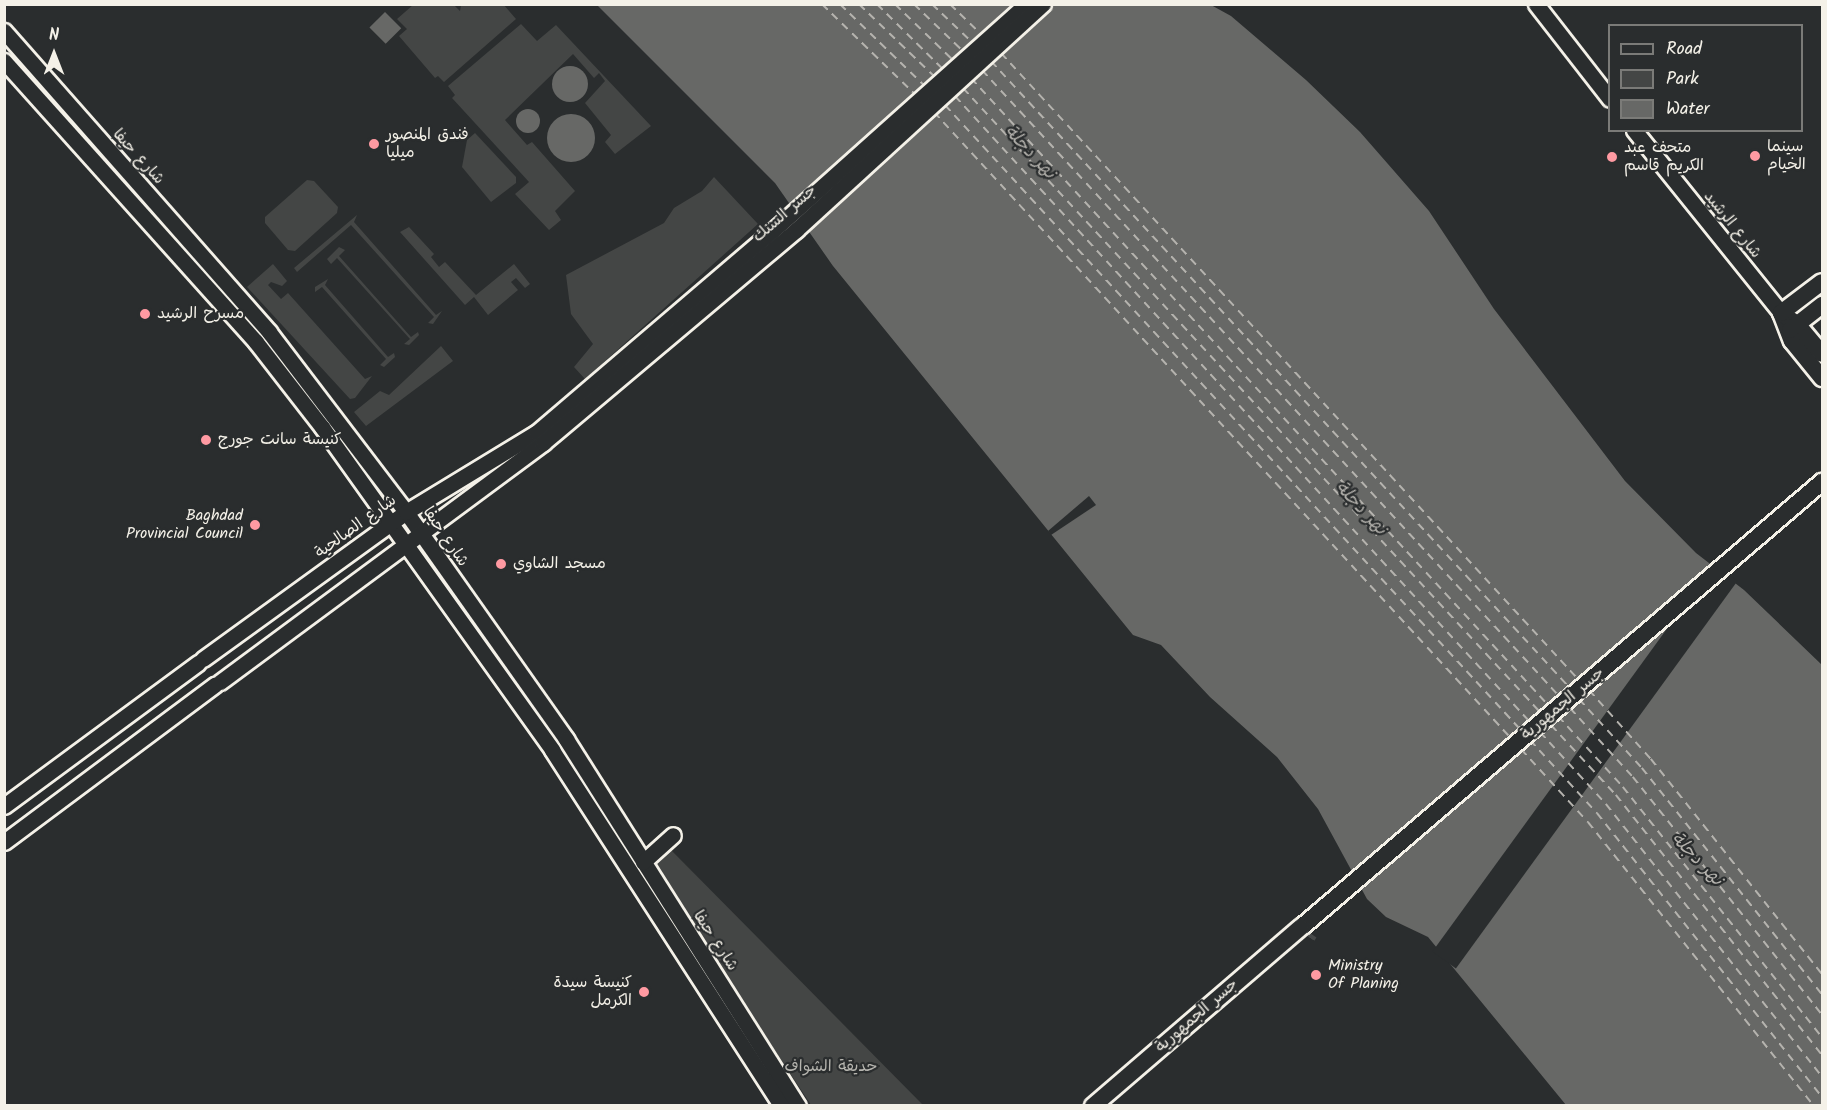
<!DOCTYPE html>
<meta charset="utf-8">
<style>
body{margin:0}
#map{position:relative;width:1827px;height:1110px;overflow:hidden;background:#2a2d2e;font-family:Kalam,"Playpen Sans Arabic",sans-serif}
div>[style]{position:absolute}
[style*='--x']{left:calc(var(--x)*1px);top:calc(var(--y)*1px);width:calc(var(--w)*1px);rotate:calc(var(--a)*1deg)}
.green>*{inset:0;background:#444645}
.water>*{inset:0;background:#676866;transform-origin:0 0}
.round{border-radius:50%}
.pier>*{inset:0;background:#2a2d2e;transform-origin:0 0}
.ferry>*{height:1.5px;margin-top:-0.75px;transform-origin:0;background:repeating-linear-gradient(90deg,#b5b3ae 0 8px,transparent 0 14px)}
.secondary-tunnel>*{height:15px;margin-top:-7.5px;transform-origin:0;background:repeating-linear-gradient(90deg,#484a4a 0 15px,transparent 0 23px)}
.roads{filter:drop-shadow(2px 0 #f4f1e8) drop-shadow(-2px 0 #f4f1e8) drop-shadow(0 2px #f4f1e8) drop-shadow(0 -2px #f4f1e8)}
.secondary>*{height:15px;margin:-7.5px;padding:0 7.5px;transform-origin:7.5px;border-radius:7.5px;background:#2a2d2e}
.primary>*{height:16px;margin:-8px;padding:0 8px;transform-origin:8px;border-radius:8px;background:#2a2d2e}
.dots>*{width:16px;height:16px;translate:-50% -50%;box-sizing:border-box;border:3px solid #2a2d2e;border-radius:50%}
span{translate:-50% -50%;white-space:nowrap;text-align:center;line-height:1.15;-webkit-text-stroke:4.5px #2a2d2e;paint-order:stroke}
.poi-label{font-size:16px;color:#f4f1e8}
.left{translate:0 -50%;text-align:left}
.right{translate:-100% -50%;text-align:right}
.street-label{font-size:16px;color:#f4f1e8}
.park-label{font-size:16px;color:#b6b5af}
.water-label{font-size:18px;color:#b5b3ae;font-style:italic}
.frame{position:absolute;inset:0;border:6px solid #f4f1e8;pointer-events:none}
.legend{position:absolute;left:1608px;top:24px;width:195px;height:108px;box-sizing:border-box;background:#2a2d2e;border:2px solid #7b7b78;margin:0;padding:8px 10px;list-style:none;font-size:18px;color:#f4f1e8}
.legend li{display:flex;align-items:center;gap:12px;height:30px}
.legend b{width:30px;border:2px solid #7b7b78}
.north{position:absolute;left:24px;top:24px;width:60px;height:60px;-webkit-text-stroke:4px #2a2d2e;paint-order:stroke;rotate:0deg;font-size:16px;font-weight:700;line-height:24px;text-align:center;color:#f4f1e8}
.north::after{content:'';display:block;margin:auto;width:21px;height:27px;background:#f4f1e8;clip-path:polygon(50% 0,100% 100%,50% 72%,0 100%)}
</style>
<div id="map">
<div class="green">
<i style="clip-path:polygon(503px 4px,516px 19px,444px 82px,438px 76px,435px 78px,399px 36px,407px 29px,397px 19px,413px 5px,454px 5px,460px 11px,461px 5px)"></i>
<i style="clip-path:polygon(521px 24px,537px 41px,556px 25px,651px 126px,615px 154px,605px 142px,611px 135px,585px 103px,605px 81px,599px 73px,594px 78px,573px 54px,505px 120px,527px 145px,532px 142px,575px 191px,555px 211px,561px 220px,549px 230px,515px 194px,529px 182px,452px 98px,455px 95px,448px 86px)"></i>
<i style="clip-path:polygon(475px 133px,516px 177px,516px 183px,491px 202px,462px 167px,467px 140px)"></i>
<i style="clip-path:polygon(714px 177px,758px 224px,585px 379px,574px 367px,593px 344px,571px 314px,566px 275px,664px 223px,674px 208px,702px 191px)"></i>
<i style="clip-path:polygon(307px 180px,314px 181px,338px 207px,337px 213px,295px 251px,288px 250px,265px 223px,265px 217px)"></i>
<i style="clip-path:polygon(357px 215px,354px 222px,436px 315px,442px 311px,433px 324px,428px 323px,434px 317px,351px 225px,297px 272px,294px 268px)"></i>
<i style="clip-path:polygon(409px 227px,434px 254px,431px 257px,439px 267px,445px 262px,476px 295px,514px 264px,530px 284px,525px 288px,516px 278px,511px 282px,518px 290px,488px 315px,474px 297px,465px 305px,400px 232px)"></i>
<i style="clip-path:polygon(339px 247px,345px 250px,339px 256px,411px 337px,418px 332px,419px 335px,409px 345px,404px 344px,410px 339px,337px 258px,331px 264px,327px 259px)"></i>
<i style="clip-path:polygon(273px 264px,287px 281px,282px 286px,271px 282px,268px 285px,281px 299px,288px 293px,365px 379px,372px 376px,355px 398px,350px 399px,247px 287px)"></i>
<i style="clip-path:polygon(328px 279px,325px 285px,388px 357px,394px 353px,395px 357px,384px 367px,380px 365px,386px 359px,322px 287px,315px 292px,315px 287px)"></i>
<i style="clip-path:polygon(441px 346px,453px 361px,366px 426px,354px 412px,380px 391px,389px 395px)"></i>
<i style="clip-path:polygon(671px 850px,923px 1105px,811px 1105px,654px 867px)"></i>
</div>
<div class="water">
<i style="clip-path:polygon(597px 5px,1211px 5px,1231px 16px,1306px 80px,1360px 132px,1429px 211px,1494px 309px,1625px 481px,1696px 553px,1744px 590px,1822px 665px,1822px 1105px,1566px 1105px,1428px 937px,1386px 917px,1367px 899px,1318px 809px,1277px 757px,1210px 697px,1161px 645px,1133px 635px,833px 266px,775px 183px)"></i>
<i style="left:385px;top:12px;width:23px;height:22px;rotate:45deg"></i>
<i class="round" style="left:552px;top:66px;width:36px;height:36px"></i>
<i class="round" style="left:516px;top:109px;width:24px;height:24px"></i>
<i class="round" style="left:547px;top:114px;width:48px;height:48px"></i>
</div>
<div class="pier">
<i style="clip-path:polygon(1089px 496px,1096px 505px,1051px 535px,1048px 531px)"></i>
<i style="left:1714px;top:564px;width:29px;height:479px;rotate:36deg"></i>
</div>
<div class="ferry">
<i style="--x:822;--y:4;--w:129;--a:44.1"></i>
<i style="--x:840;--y:4;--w:117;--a:44"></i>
<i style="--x:859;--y:4;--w:104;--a:43.8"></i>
<i style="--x:877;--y:4;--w:94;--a:44.6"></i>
<i style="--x:895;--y:4;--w:81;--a:44"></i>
<i style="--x:914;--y:4;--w:69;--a:43.8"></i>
<i style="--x:932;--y:4;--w:57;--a:43.6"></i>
<i style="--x:950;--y:4;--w:45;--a:44.1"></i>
<i style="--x:1001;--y:53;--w:853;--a:47.33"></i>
<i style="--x:991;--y:61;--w:853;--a:47.28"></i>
<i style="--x:982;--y:70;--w:853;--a:47.33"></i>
<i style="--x:971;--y:78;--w:854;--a:47.37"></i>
<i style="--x:963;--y:88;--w:850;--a:47.24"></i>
<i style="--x:955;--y:96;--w:850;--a:47.43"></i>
<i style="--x:945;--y:105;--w:850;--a:47.34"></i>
<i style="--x:934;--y:112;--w:850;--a:47.34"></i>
<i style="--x:1589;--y:690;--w:93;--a:48.1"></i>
<i style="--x:1651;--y:759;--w:275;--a:51.5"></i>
<i style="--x:1579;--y:699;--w:93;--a:47.6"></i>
<i style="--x:1642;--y:768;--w:289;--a:51.5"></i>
<i style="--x:1570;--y:708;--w:93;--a:47.6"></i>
<i style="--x:1633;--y:777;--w:304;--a:51.5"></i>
<i style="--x:1558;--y:716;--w:96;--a:47.5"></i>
<i style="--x:1623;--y:787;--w:320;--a:51.5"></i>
<i style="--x:1551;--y:725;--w:96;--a:47.1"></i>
<i style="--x:1616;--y:795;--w:332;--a:51.6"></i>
<i style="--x:1540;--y:732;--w:98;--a:47.5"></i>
<i style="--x:1606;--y:804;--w:348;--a:51.6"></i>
<i style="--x:1530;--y:740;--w:99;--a:47.5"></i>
<i style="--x:1597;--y:813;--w:362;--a:51.6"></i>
<i style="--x:1521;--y:749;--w:99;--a:47.5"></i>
<i style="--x:1588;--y:822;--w:363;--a:51.5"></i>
</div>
<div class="secondary-tunnel">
<i style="--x:1308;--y:936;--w:4;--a:-56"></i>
</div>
<div class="roads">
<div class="secondary">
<i style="--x:1536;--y:4;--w:120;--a:52.1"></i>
<i style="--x:4;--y:31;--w:401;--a:48.6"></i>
<i style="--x:269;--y:332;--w:226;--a:52.7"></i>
<i style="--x:406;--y:512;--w:278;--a:54.8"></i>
<i style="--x:566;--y:739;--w:434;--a:57.7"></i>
<i style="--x:4;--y:61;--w:377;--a:48.1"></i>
<i style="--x:256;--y:342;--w:108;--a:52.2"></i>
<i style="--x:322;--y:427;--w:397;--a:54.5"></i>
<i style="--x:552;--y:750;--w:423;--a:57.2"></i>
<i style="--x:1634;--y:130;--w:235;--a:51.2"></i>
<i style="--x:203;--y:659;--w:251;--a:-35.9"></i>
<i style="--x:406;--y:512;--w:152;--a:-31.3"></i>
<i style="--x:536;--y:433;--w:305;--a:-40.5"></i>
<i style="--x:768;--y:235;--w:346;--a:-41.8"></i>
<i style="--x:220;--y:682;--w:402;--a:-36.5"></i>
<i style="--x:543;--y:443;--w:331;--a:-40.1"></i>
<i style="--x:796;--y:230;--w:335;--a:-42.5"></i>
<i style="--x:4;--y:806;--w:241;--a:-36.4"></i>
<i style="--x:4;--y:842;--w:263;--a:-36.7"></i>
<i style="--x:643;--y:862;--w:40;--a:-42"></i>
</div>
<div class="primary">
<i style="--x:1781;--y:313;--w:30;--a:69"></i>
<i style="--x:1792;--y:341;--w:48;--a:51"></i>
<i style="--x:1781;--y:313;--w:19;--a:35"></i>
<i style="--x:1797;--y:324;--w:39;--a:50"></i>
<i style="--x:1781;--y:313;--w:51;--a:-37.1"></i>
<i style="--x:1790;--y:330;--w:41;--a:-38"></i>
<i style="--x:1304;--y:925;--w:682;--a:-40.54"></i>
<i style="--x:1093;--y:1106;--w:274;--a:-40.7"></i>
</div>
</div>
<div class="dots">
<i style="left:374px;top:144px;background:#ff9aa2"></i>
<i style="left:1755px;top:156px;background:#ff9aa2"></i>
<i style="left:1612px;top:157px;background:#ff9aa2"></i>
<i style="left:145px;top:314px;background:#ff9aa2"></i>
<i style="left:206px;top:440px;background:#ff9aa2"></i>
<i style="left:255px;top:525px;background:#ff9aa2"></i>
<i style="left:501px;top:564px;background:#ff9aa2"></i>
<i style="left:1316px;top:975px;background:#ff9aa2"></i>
<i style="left:644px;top:992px;background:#ff9aa2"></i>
</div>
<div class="poi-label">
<span class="left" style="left:386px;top:144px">فندق المنصور<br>ميليا</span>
<span class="left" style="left:1767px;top:156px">سينما<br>الخيام</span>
<span class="left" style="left:1624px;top:157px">متحف عبد<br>الكريم قاسم</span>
<span class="left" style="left:157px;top:314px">مسرح الرشيد</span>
<span class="left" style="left:218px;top:440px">كنيسة سانت جورج</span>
<span class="right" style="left:243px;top:525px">Baghdad<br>Provincial Council</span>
<span class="left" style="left:513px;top:564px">مسجد الشاوي</span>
<span class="left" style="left:1328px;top:975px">Ministry<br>Of Planing</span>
<span class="right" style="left:632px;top:992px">كنيسة سيدة<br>الكرمل</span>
</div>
<div class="street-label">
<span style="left:138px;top:157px;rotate:48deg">شارع حيفا</span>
<span style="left:785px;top:214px;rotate:-41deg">جسر السنك</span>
<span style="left:1732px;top:225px;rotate:51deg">شارع الرشيد</span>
<span style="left:356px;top:527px;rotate:-36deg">شارع الصالحية</span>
<span style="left:445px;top:537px;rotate:56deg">شارع حيفا</span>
<span style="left:1563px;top:704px;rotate:-40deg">جسر الجمهورية</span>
<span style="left:715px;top:941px;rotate:57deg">شارع حيفا</span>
<span style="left:1197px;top:1016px;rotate:-41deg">جسر الجمهورية</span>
</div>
<div class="park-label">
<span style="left:831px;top:1067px">حديقة الشواف</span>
</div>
<div class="water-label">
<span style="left:1029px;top:153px;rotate:47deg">نهر دجلة</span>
<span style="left:1360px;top:509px;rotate:47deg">نهر دجلة</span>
<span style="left:1696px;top:860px;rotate:46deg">نهر دجلة</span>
</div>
<div class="frame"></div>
<ul class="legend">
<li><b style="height:8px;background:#2a2d2e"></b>Road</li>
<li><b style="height:16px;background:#444645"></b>Park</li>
<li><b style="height:16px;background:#676866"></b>Water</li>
</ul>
<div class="north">N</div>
</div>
